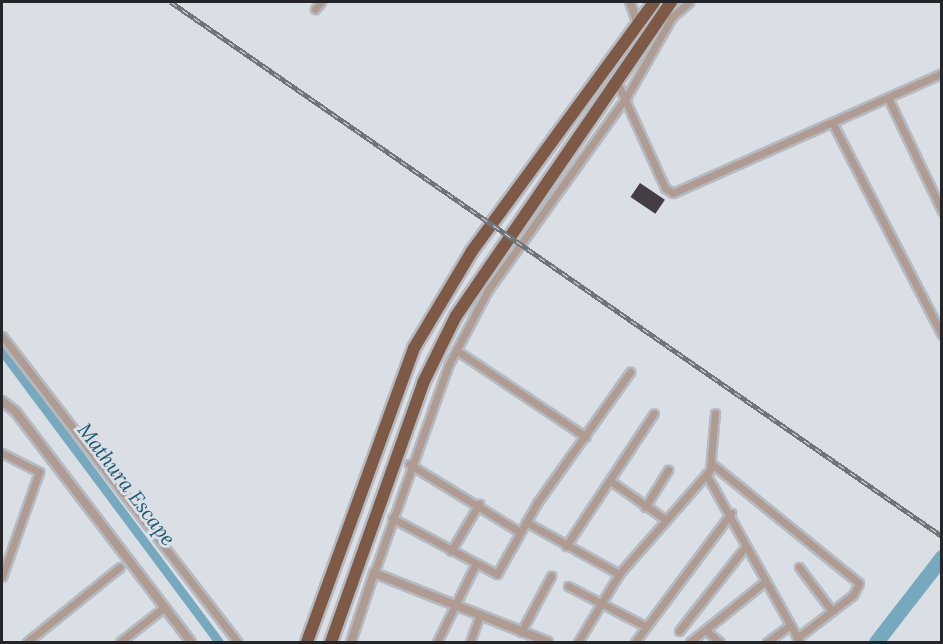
<!DOCTYPE html>
<style>
body{margin:0}
#map{position:relative;width:943px;height:644px;overflow:hidden;background:#dadfe6;font-family:Lora,serif}
div>[style]{position:absolute}
[style*='--x']{left:calc(var(--x)*1px);top:calc(var(--y)*1px);width:calc(var(--w)*1px);rotate:calc(var(--a)*1deg)}
.canal>*{height:9px;margin:-4.5px;padding:0 4.5px;transform-origin:4.5px;border-radius:4.5px;background:#77a9be}
.river>*{height:15px;margin:-7.5px;padding:0 7.5px;transform-origin:7.5px;border-radius:7.5px;background:#77a9be}
.building>*{inset:0;background:#443e44;transform-origin:0 0}
.roads{filter:drop-shadow(2px 0 #b5bac0) drop-shadow(-2px 0 #b5bac0) drop-shadow(0 2px #b5bac0) drop-shadow(0 -2px #b5bac0)}
.minor>*{height:7px;margin:-3.5px;padding:0 3.5px;transform-origin:3.5px;border-radius:3.5px;background:#af9b91}
.tertiary>*{height:8px;margin:-4px;padding:0 4px;transform-origin:4px;border-radius:4px;background:#af9b91}
.trunk>*{height:12px;margin:-6px;padding:0 6px;transform-origin:6px;border-radius:6px;background:#7e5946}
.rail>*{height:4.5px;margin-top:-2.25px;transform-origin:0;background:repeating-linear-gradient(90deg,#dadfe6 0 7px,#707378 0 14px);box-sizing:border-box;border-block:2px solid #707378}
span{translate:-50% -50%;white-space:nowrap;text-align:center;line-height:1.15;-webkit-text-stroke:6px #dadfe6;paint-order:stroke}
.water-label{font-size:20px;color:#195971;font-style:italic}
.frame{position:absolute;inset:0;border:3px solid #232528;pointer-events:none}
</style>
<div id="map">
<div class="canal">
<i style="--x:2;--y:351;--w:363;--a:53.3"></i>
</div>
<div class="river">
<i style="--x:876;--y:642;--w:108;--a:-52.2"></i>
</div>
<div class="building">
<i style="left:640px;top:183px;width:30px;height:17px;rotate:34deg"></i>
</div>
<div class="roads">
<div class="minor">
<i style="--x:315;--y:9;--w:9;--a:-49"></i>
<i style="--x:617;--y:82;--w:116;--a:65.6"></i>
<i style="--x:665;--y:188;--w:9;--a:32"></i>
<i style="--x:673;--y:193;--w:295;--a:-24"></i>
<i style="--x:889;--y:100;--w:123;--a:64.5"></i>
<i style="--x:833;--y:124;--w:237;--a:62.7"></i>
<i style="--x:2;--y:336;--w:386;--a:52.4"></i>
<i style="--x:456;--y:350;--w:156;--a:33.8"></i>
<i style="--x:2;--y:453;--w:42;--a:27.2"></i>
<i style="--x:39;--y:472;--w:111;--a:109.4"></i>
<i style="--x:409;--y:464;--w:130;--a:31.5"></i>
<i style="--x:712;--y:464;--w:189;--a:39"></i>
<i style="--x:859;--y:583;--w:13;--a:117"></i>
<i style="--x:853;--y:595;--w:71;--a:142.5"></i>
<i style="--x:706;--y:474;--w:193;--a:60.8"></i>
<i style="--x:612;--y:482;--w:66;--a:35.1"></i>
<i style="--x:645;--y:507;--w:44;--a:-58.1"></i>
<i style="--x:392;--y:518;--w:119;--a:28.1"></i>
<i style="--x:497;--y:574;--w:81;--a:-60.6"></i>
<i style="--x:537;--y:503;--w:161;--a:-54.6"></i>
<i style="--x:526;--y:522;--w:107;--a:29.2"></i>
<i style="--x:566;--y:546;--w:159;--a:-56.5"></i>
<i style="--x:451;--y:551;--w:55;--a:-59.2"></i>
<i style="--x:799;--y:567;--w:55;--a:53.1"></i>
<i style="--x:374;--y:573;--w:222;--a:-70.3"></i>
<i style="--x:449;--y:364;--w:84;--a:-62.2"></i>
<i style="--x:488;--y:290;--w:239;--a:-54.4"></i>
<i style="--x:627;--y:96;--w:91;--a:-60.3"></i>
<i style="--x:672;--y:17;--w:23;--a:-41"></i>
<i style="--x:568;--y:586;--w:87;--a:27.5"></i>
<i style="--x:705;--y:630;--w:19;--a:39"></i>
<i style="--x:679;--y:631;--w:107;--a:-51.8"></i>
<i style="--x:521;--y:632;--w:64;--a:-61.8"></i>
<i style="--x:27;--y:642;--w:119;--a:-38.9"></i>
<i style="--x:120;--y:642;--w:55;--a:-38.3"></i>
<i style="--x:437;--y:642;--w:86;--a:-63.7"></i>
<i style="--x:470;--y:642;--w:29;--a:-70"></i>
<i style="--x:578;--y:642;--w:79;--a:-58.9"></i>
<i style="--x:619;--y:574;--w:138;--a:-48.8"></i>
<i style="--x:710;--y:470;--w:57;--a:-85"></i>
<i style="--x:635;--y:642;--w:161;--a:-53.3"></i>
<i style="--x:690;--y:642;--w:94;--a:-38.9"></i>
<i style="--x:767;--y:642;--w:27;--a:-36"></i>
</div>
<div class="tertiary">
<i style="--x:630;--y:2;--w:23;--a:70"></i>
<i style="--x:2;--y:401;--w:16;--a:38"></i>
<i style="--x:15;--y:411;--w:290;--a:52.7"></i>
<i style="--x:351;--y:642;--w:73;--a:-71.6"></i>
<i style="--x:374;--y:573;--w:187;--a:21.6"></i>
</div>
<div class="trunk">
<i style="--x:307;--y:642;--w:313;--a:-70"></i>
<i style="--x:414;--y:348;--w:113;--a:-59.1"></i>
<i style="--x:472;--y:251;--w:308;--a:-53.8"></i>
<i style="--x:331;--y:642;--w:275;--a:-70.4"></i>
<i style="--x:423;--y:383;--w:75;--a:-63.8"></i>
<i style="--x:456;--y:316;--w:381;--a:-55.6"></i>
</div>
</div>
<div class="rail">
<i style="--x:171;--y:2;--w:938;--a:34.71"></i>
</div>
<div class="water-label">
<span style="left:127px;top:484px;rotate:53deg">Mathura Escape</span>
</div>
<div class="frame"></div>
</div>
